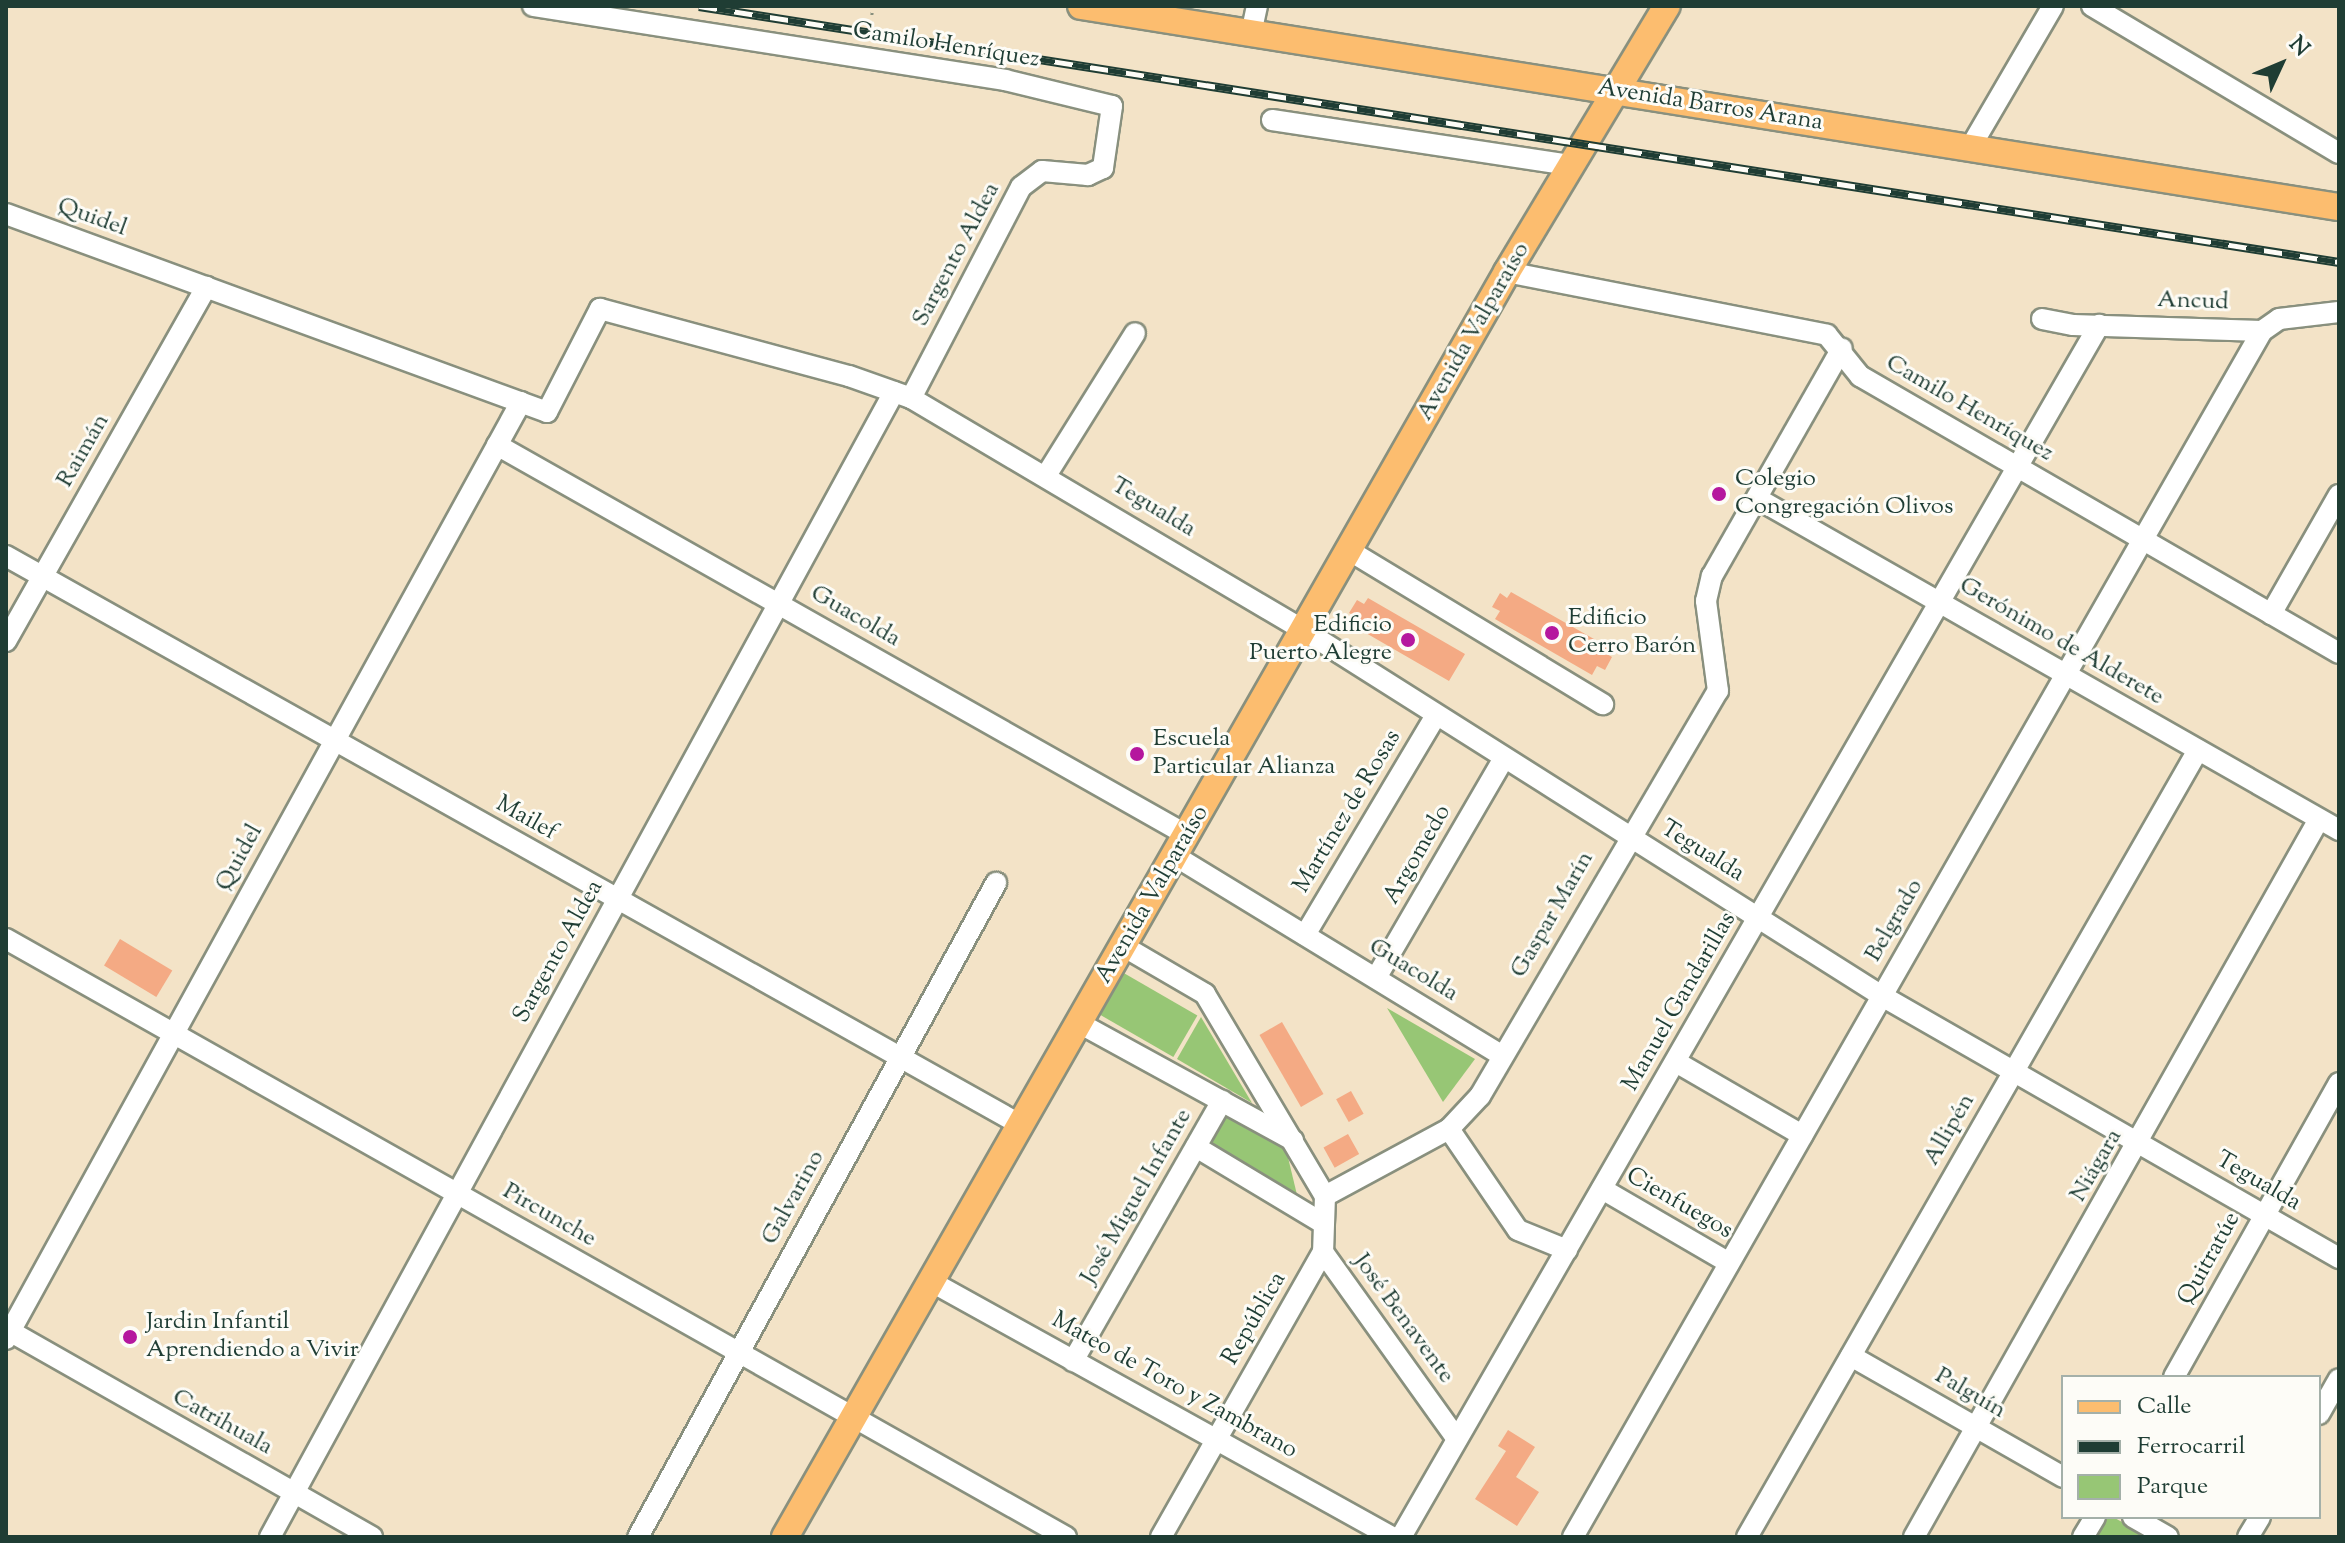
<!DOCTYPE html>
<meta charset="utf-8">
<style>
body{margin:0}
#map{position:relative;width:2345px;height:1543px;overflow:hidden;background:#f3e3c7;font-family:"Sorts Mill Goudy",serif}
div>[style]{position:absolute}
[style*='--x']{left:calc(var(--x)*1px);top:calc(var(--y)*1px);width:calc(var(--w)*1px);rotate:calc(var(--a)*1deg)}
.green>*{inset:0;background:#97c675;transform-origin:0 0}
.building>*{inset:0;background:#f4aa84;transform-origin:0 0}
.path>*{height:3px;margin-top:-1.5px;transform-origin:0;background:repeating-linear-gradient(90deg,#89907e 0 2px,transparent 0 8px)}
.roads{filter:drop-shadow(2px 0 #89907e) drop-shadow(-2px 0 #89907e) drop-shadow(0 2px #89907e) drop-shadow(0 -2px #89907e)}
.minor>*{height:20px;margin:-10px;padding:0 10px;transform-origin:10px;border-radius:10px;background:#fff}
.major>*{height:26px;margin:-13px;padding:0 13px;transform-origin:13px;border-radius:13px;background:#fcbd6f}
.rail>*{height:9px;margin-top:-4.5px;transform-origin:0;background:repeating-linear-gradient(90deg,#fdfcf7 0 18px,#1f3d34 0 36px);box-sizing:border-box;border-block:2px solid #1f3d34}
.dots>*{width:22px;height:22px;translate:-50% -50%;box-sizing:border-box;border:4px solid #fdfcf7;border-radius:50%}
span{translate:-50% -50%;white-space:nowrap;text-align:center;line-height:1.15;-webkit-text-stroke:6px #fdfcf7;paint-order:stroke}
.street-label{font-size:24px;color:#1f3d34}
.poi-label{font-size:24px;color:#1f3d34}
.left{translate:0 -50%;text-align:left}
.right{translate:-100% -50%;text-align:right}
.frame{position:absolute;inset:0;border:8px solid #1f3d34;pointer-events:none}
.legend{position:absolute;left:2061px;top:1375px;width:260px;height:144px;box-sizing:border-box;background:#fdfcf7;border:2px solid #a4b0a9;margin:0;padding:10px 14px;list-style:none;font-size:24px;color:#1f3d34}
.legend li{display:flex;align-items:center;gap:16px;height:40px}
.legend b{width:40px;border:2px solid #a4b0a9}
.north{position:absolute;left:2241px;top:24px;width:80px;height:80px;-webkit-text-stroke:6px #fdfcf7;paint-order:stroke;rotate:46deg;font-size:22px;font-weight:700;line-height:32px;text-align:center;color:#1f3d34}
.north::after{content:'';display:block;margin:auto;width:28px;height:36px;background:#1f3d34;clip-path:polygon(50% 0,100% 100%,50% 72%,0 100%)}
</style>
<div id="map">
<div class="green">
<i style="left:1122px;top:972px;width:87px;height:48px;rotate:30deg"></i>
<i style="clip-path:polygon(1387px 1008px,1475px 1059px,1443px 1102px)"></i>
<i style="clip-path:polygon(1201px 1017px,1252px 1103px,1177px 1059px)"></i>
<i style="clip-path:polygon(1217px 1106px,1285px 1145px,1298px 1199px,1197px 1141px)"></i>
<i style="clip-path:polygon(2108px 1517px,2113px 1517px,2149px 1537px,2096px 1537px)"></i>
</div>
<div class="building">
<i style="clip-path:polygon(1511px 592px,1608px 647px,1605px 653px,1612px 657px,1605px 670px,1597px 666px,1592px 675px,1495px 619px,1500px 611px,1492px 607px,1500px 593px,1507px 598px)"></i>
<i style="clip-path:polygon(1368px 598px,1465px 654px,1449px 681px,1352px 625px,1357px 617px,1349px 613px,1357px 600px,1364px 604px)"></i>
<i style="left:120px;top:939px;width:61px;height:31px;rotate:31deg"></i>
<i style="left:1282px;top:1022px;width:83px;height:26px;rotate:60deg"></i>
<i style="left:1351px;top:1091px;width:26px;height:17px;rotate:61deg"></i>
<i style="left:1348px;top:1134px;width:23px;height:28px;rotate:61deg"></i>
<i style="clip-path:polygon(1508px 1430px,1535px 1447px,1516px 1477px,1539px 1492px,1517px 1526px,1475px 1499px,1506px 1451px,1498px 1446px)"></i>
</div>
<div class="path">
<i style="--x:869;--y:38;--w:32;--a:-83"></i>
</div>
<div class="roads">
<div class="minor">
<i style="--x:533;--y:6;--w:478;--a:8.9"></i>
<i style="--x:1005;--y:80;--w:110;--a:13.7"></i>
<i style="--x:1112;--y:106;--w:63;--a:98.3"></i>
<i style="--x:1103;--y:168;--w:17;--a:155"></i>
<i style="--x:1088;--y:175;--w:46;--a:-175"></i>
<i style="--x:1042;--y:171;--w:26;--a:143"></i>
<i style="--x:1021;--y:187;--w:238;--a:117.5"></i>
<i style="--x:2092;--y:6;--w:287;--a:30.8"></i>
<i style="--x:1251;--y:34;--w:29;--a:-78"></i>
<i style="--x:1272;--y:120;--w:301;--a:8.6"></i>
<i style="--x:1970;--y:148;--w:164;--a:-59.7"></i>
<i style="--x:6;--y:214;--w:576;--a:20.1"></i>
<i style="--x:547;--y:412;--w:116;--a:-62.8"></i>
<i style="--x:600;--y:309;--w:258;--a:15.1"></i>
<i style="--x:849;--y:376;--w:66;--a:19.5"></i>
<i style="--x:911;--y:398;--w:458;--a:30.6"></i>
<i style="--x:1305;--y:631;--w:683;--a:32.32"></i>
<i style="--x:1882;--y:996;--w:527;--a:29.83"></i>
<i style="--x:1507;--y:272;--w:326;--a:11.1"></i>
<i style="--x:1827;--y:335;--w:53;--a:51.2"></i>
<i style="--x:1860;--y:376;--w:553;--a:30.04"></i>
<i style="--x:2042;--y:319;--w:32;--a:11"></i>
<i style="--x:2073;--y:325;--w:189;--a:1.8"></i>
<i style="--x:497;--y:445;--w:793;--a:29.48"></i>
<i style="--x:1047;--y:474;--w:166;--a:-58"></i>
<i style="--x:1758;--y:499;--w:669;--a:29.67"></i>
<i style="--x:1350;--y:551;--w:296;--a:31.2"></i>
<i style="--x:6;--y:556;--w:1164;--a:29.27"></i>
<i style="--x:2271;--y:614;--w:137;--a:-60.3"></i>
<i style="--x:6;--y:641;--w:407;--a:-60.5"></i>
<i style="--x:1175;--y:856;--w:382;--a:31.4"></i>
<i style="--x:1305;--y:935;--w:256;--a:-59.2"></i>
<i style="--x:6;--y:939;--w:1217;--a:29.43"></i>
<i style="--x:1123;--y:946;--w:95;--a:30.3"></i>
<i style="--x:1205;--y:994;--w:235;--a:59.3"></i>
<i style="--x:1325;--y:1196;--w:56;--a:92"></i>
<i style="--x:1323;--y:1252;--w:230;--a:54.4"></i>
<i style="--x:1376;--y:978;--w:255;--a:-59.8"></i>
<i style="--x:1079;--y:1023;--w:244;--a:28.7"></i>
<i style="--x:1676;--y:1062;--w:146;--a:30.1"></i>
<i style="--x:1449;--y:1129;--w:122;--a:55.7"></i>
<i style="--x:1518;--y:1230;--w:53;--a:22.2"></i>
<i style="--x:1196;--y:1147;--w:149;--a:31"></i>
<i style="--x:1602;--y:1189;--w:147;--a:30.2"></i>
<i style="--x:1325;--y:1196;--w:141;--a:-28.4"></i>
<i style="--x:1449;--y:1129;--w:45;--a:-46.8"></i>
<i style="--x:1480;--y:1096;--w:470;--a:-59.6"></i>
<i style="--x:1718;--y:691;--w:91;--a:-97.6"></i>
<i style="--x:1706;--y:601;--w:26;--a:-77"></i>
<i style="--x:1712;--y:576;--w:262;--a:-60.3"></i>
<i style="--x:930;--y:1281;--w:528;--a:28.99"></i>
<i style="--x:6;--y:1329;--w:421;--a:29.6"></i>
<i style="--x:6;--y:1339;--w:1069;--a:-61.21"></i>
<i style="--x:1851;--y:1356;--w:244;--a:29.7"></i>
<i style="--x:1073;--y:1361;--w:300;--a:-60.2"></i>
<i style="--x:2174;--y:1377;--w:337;--a:-60.7"></i>
<i style="--x:2319;--y:1414;--w:40;--a:-60.3"></i>
<i style="--x:2133;--y:1517;--w:40;--a:29.7"></i>
<i style="--x:270;--y:1537;--w:1304;--a:-61.41"></i>
<i style="--x:638;--y:1537;--w:746;--a:-61.3"></i>
<i style="--x:1161;--y:1537;--w:328;--a:-60.4"></i>
<i style="--x:1401;--y:1537;--w:1399;--a:-60.06"></i>
<i style="--x:1573;--y:1537;--w:1389;--a:-60.26"></i>
<i style="--x:2262;--y:331;--w:21;--a:-35"></i>
<i style="--x:2279;--y:319;--w:60;--a:-6.7"></i>
<i style="--x:1747;--y:1537;--w:907;--a:-60.18"></i>
<i style="--x:1914;--y:1537;--w:824;--a:-60.57"></i>
<i style="--x:2083;--y:1537;--w:23;--a:-59"></i>
<i style="--x:2248;--y:1537;--w:23;--a:-59"></i>
</div>
<div class="major">
<i style="--x:1081;--y:6;--w:1274;--a:9.08"></i>
<i style="--x:785;--y:1537;--w:1457;--a:-60.28"></i>
<i style="--x:1507;--y:272;--w:310;--a:-59"></i>
</div>
</div>
<div class="rail">
<i style="--x:699;--y:6;--w:1660;--a:8.87"></i>
</div>
<div class="dots">
<i style="left:1719px;top:494px;background:#b5179e"></i>
<i style="left:1552px;top:633px;background:#b5179e"></i>
<i style="left:1408px;top:640px;background:#b5179e"></i>
<i style="left:1137px;top:754px;background:#b5179e"></i>
<i style="left:130px;top:1337px;background:#b5179e"></i>
</div>
<div class="street-label">
<span style="left:946px;top:46px;rotate:9deg">Camilo Henríquez</span>
<span style="left:1710px;top:106px;rotate:9deg">Avenida Barros Arana</span>
<span style="left:92px;top:218px;rotate:20deg">Quidel</span>
<span style="left:957px;top:255px;rotate:-62deg">Sargento Aldea</span>
<span style="left:2193px;top:302px;rotate:2deg">Ancud</span>
<span style="left:1474px;top:332px;rotate:-60deg">Avenida Valparaíso</span>
<span style="left:1969px;top:409px;rotate:30deg">Camilo Henríquez</span>
<span style="left:84px;top:451px;rotate:-60deg">Raimán</span>
<span style="left:1153px;top:508px;rotate:31deg">Tegualda</span>
<span style="left:855px;top:617px;rotate:30deg">Guacolda</span>
<span style="left:2061px;top:642px;rotate:30deg">Gerónimo de Alderete</span>
<span style="left:1348px;top:812px;rotate:-59deg">Martínez de Rosas</span>
<span style="left:526px;top:819px;rotate:29deg">Mailef</span>
<span style="left:1702px;top:852px;rotate:32deg">Tegualda</span>
<span style="left:1418px;top:855px;rotate:-60deg">Argomedo</span>
<span style="left:240px;top:858px;rotate:-61deg">Quidel</span>
<span style="left:1153px;top:895px;rotate:-60deg">Avenida Valparaíso</span>
<span style="left:1553px;top:915px;rotate:-60deg">Gaspar Marín</span>
<span style="left:1895px;top:921px;rotate:-60deg">Belgrado</span>
<span style="left:559px;top:952px;rotate:-61deg">Sargento Aldea</span>
<span style="left:1413px;top:971px;rotate:31deg">Guacolda</span>
<span style="left:1680px;top:1002px;rotate:-60deg">Manuel Gandarillas</span>
<span style="left:1950px;top:1130px;rotate:-60deg">Allipén</span>
<span style="left:2097px;top:1166px;rotate:-60deg">Niágara</span>
<span style="left:2258px;top:1182px;rotate:30deg">Tegualda</span>
<span style="left:1137px;top:1197px;rotate:-60deg">José Miguel Infante</span>
<span style="left:794px;top:1198px;rotate:-61deg">Galvarino</span>
<span style="left:1679px;top:1204px;rotate:30deg">Cienfuegos</span>
<span style="left:549px;top:1216px;rotate:30deg">Pircunche</span>
<span style="left:2210px;top:1259px;rotate:-61deg">Quitratúe</span>
<span style="left:1255px;top:1319px;rotate:-60deg">República</span>
<span style="left:1403px;top:1319px;rotate:54deg">José Benavente</span>
<span style="left:1174px;top:1386px;rotate:29deg">Mateo de Toro y Zambrano</span>
<span style="left:1970px;top:1394px;rotate:30deg">Palguín</span>
<span style="left:222px;top:1423px;rotate:29deg">Catrihuala</span>
</div>
<div class="poi-label">
<span class="left" style="left:1735px;top:494px">Colegio<br>Congregación Olivos</span>
<span class="left" style="left:1568px;top:633px">Edificio<br>Cerro Barón</span>
<span class="right" style="left:1392px;top:640px">Edificio<br>Puerto Alegre</span>
<span class="left" style="left:1153px;top:754px">Escuela<br>Particular Alianza</span>
<span class="left" style="left:146px;top:1337px">Jardin Infantil<br>Aprendiendo a Vivir</span>
</div>
<div class="frame"></div>
<ul class="legend">
<li><b style="height:10px;background:#fcbd6f"></b>Calle</li>
<li><b style="height:10px;background:#1f3d34"></b>Ferrocarril</li>
<li><b style="height:22px;background:#97c675"></b>Parque</li>
</ul>
<div class="north">N</div>
</div>
